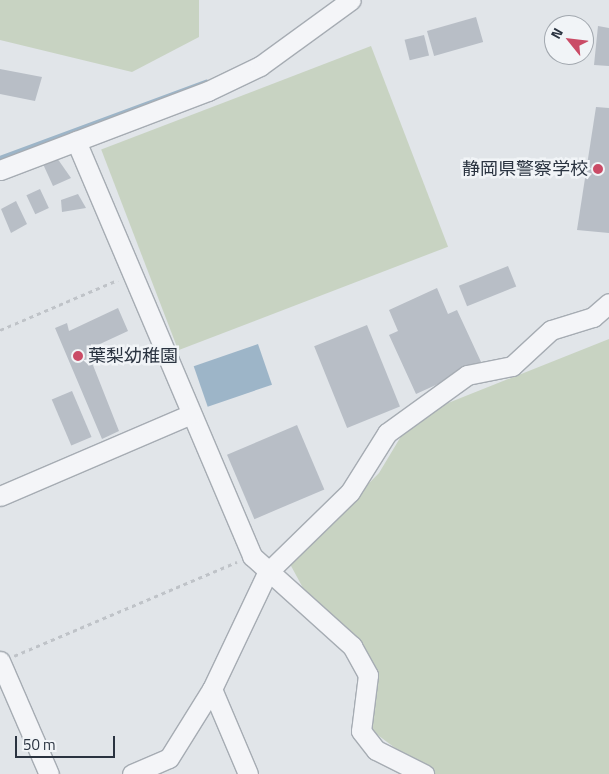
<!DOCTYPE html>
<meta charset="utf-8">
<style>
body{margin:0}
#map{position:relative;width:609px;height:774px;overflow:hidden;background:#e1e5e9;font-family:"Titillium Web","Noto Sans JP",sans-serif}
div>[style]{position:absolute}
[style*='--x']{left:calc(var(--x)*1px);top:calc(var(--y)*1px);width:calc(var(--w)*1px);rotate:calc(var(--a)*1deg)}
.green>*{inset:0;background:#c8d3c2;transform-origin:0 0}
.water>*{inset:0;background:#9db5c8;transform-origin:0 0}
.stream>*{height:4px;margin:-2px;padding:0 2px;transform-origin:2px;border-radius:2px;background:#9db5c8}
.building>*{inset:0;background:#b8bec6;transform-origin:0 0}
.path>*{height:2.5px;margin-top:-1.25px;transform-origin:0;background:repeating-linear-gradient(90deg,#bfc3c8 0 4px,transparent 0 8px)}
.roads{filter:drop-shadow(1px 0 #a6acb3) drop-shadow(-1px 0 #a6acb3) drop-shadow(0 1px #a6acb3) drop-shadow(0 -1px #a6acb3)}
.minor>*{height:19px;margin:-9.5px;padding:0 9.5px;transform-origin:9.5px;border-radius:9.5px;background:#f4f5f8}
.dots>*{width:14px;height:14px;translate:-50% -50%;box-sizing:border-box;border:2px solid #f1f4f7;border-radius:50%}
span{translate:-50% -50%;white-space:nowrap;text-align:center;line-height:1.15;-webkit-text-stroke:5px #f1f4f7;paint-order:stroke}
.poi-label{font-size:18px;color:#2a3340}
.right{translate:-100% -50%;text-align:right}
.left{translate:0 -50%;text-align:left}
.north{position:absolute;left:544px;top:15px;width:50px;height:50px;box-sizing:border-box;background:#f1f4f7;border:1px solid #a1a7ae;border-radius:50%;rotate:299deg;font-size:14px;font-weight:700;line-height:20px;text-align:center;color:#2a3340}
.north::after{content:'';display:block;margin:auto;width:18px;height:22px;background:#ca4b66;clip-path:polygon(50% 0,100% 100%,50% 72%,0 100%)}
.scale{position:absolute;left:15px;top:736px;width:100px;height:22px;box-sizing:border-box;border:2px solid #2a3340;border-top:0;padding-left:6px;font-size:15px;line-height:18px;white-space:nowrap;color:#2a3340;-webkit-text-stroke:4px #f1f4f7;paint-order:stroke}
</style>
<div id="map">
<div class="green">
<i style="clip-path:polygon(0 0,199px 0,199px 37px,132px 72px,0 40px)"></i>
<i style="left:371px;top:46px;width:215px;height:289px;rotate:69deg"></i>
<i style="clip-path:polygon(609px 339px,609px 774px,430px 774px,371px 730px,377px 671px,303px 588px,290px 564px,379px 473px,406px 428px,438px 407px)"></i>
</div>
<div class="water">
<i style="left:258px;top:344px;width:43px;height:68px;rotate:71deg"></i>
</div>
<div class="stream">
<i style="--x:0;--y:158;--w:220;--a:-20.3"></i>
</div>
<div class="building">
<i style="left:476px;top:17px;width:26px;height:51px;rotate:74deg"></i>
<i style="clip-path:polygon(598px 26px,609px 28px,609px 66px,594px 65px)"></i>
<i style="left:424px;top:35px;width:21px;height:20px;rotate:76deg"></i>
<i style="clip-path:polygon(0 69px,42px 77px,35px 101px,0 94px)"></i>
<i style="clip-path:polygon(596px 107px,609px 108px,609px 233px,577px 230px)"></i>
<i style="clip-path:polygon(57px 158px,71px 178px,53px 186px,43px 164px)"></i>
<i style="left:40px;top:189px;width:21px;height:15px;rotate:65deg"></i>
<i style="clip-path:polygon(78px 194px,86px 208px,62px 212px,61px 200px)"></i>
<i style="clip-path:polygon(16px 201px,27px 224px,11px 233px,1px 209px)"></i>
<i style="left:508px;top:266px;width:22px;height:53px;rotate:68deg"></i>
<i style="clip-path:polygon(437px 288px,448px 314px,457px 310px,482px 364px,416px 394px,389px 335px,398px 331px,389px 310px)"></i>
<i style="clip-path:polygon(118px 308px,128px 331px,87px 350px,119px 431px,102px 439px,55px 328px,67px 323px,69px 331px)"></i>
<i style="left:367px;top:325px;width:88px;height:57px;rotate:68deg"></i>
<i style="left:72px;top:391px;width:50px;height:22px;rotate:67deg"></i>
<i style="left:297px;top:425px;width:70px;height:76px;rotate:67deg"></i>
</div>
<div class="path">
<i style="--x:0;--y:330;--w:128;--a:-23"></i>
<i style="--x:14;--y:656;--w:242;--a:-22.9"></i>
</div>
<div class="roads">
<div class="minor">
<i style="--x:76;--y:141;--w:451;--a:67"></i>
<i style="--x:252;--y:556;--w:135;--a:42"></i>
<i style="--x:352;--y:646;--w:33;--a:61"></i>
<i style="--x:368;--y:675;--w:56;--a:97.1"></i>
<i style="--x:361;--y:731;--w:24;--a:52"></i>
<i style="--x:376;--y:750;--w:54;--a:26.6"></i>
<i style="--x:0;--y:170;--w:222;--a:-20.8"></i>
<i style="--x:208;--y:91;--w:58;--a:-25.7"></i>
<i style="--x:260;--y:66;--w:112;--a:-36"></i>
<i style="--x:0;--y:496;--w:208;--a:-23.2"></i>
<i style="--x:0;--y:661;--w:123;--a:66.6"></i>
<i style="--x:212;--y:689;--w:92;--a:67"></i>
<i style="--x:132;--y:774;--w:40;--a:-23.4"></i>
<i style="--x:169;--y:758;--w:81;--a:-58.1"></i>
<i style="--x:212;--y:689;--w:128;--a:-64.6"></i>
<i style="--x:267;--y:573;--w:116;--a:-44.3"></i>
<i style="--x:350;--y:492;--w:70;--a:-57.9"></i>
<i style="--x:387;--y:433;--w:99;--a:-35.9"></i>
<i style="--x:467;--y:375;--w:46;--a:-11.3"></i>
<i style="--x:512;--y:366;--w:53;--a:-42.7"></i>
<i style="--x:551;--y:330;--w:44;--a:-17.2"></i>
<i style="--x:593;--y:317;--w:21;--a:-41"></i>
</div>
</div>
<div class="dots">
<i style="left:598px;top:169px;background:#ca4b66"></i>
<i style="left:78px;top:356px;background:#ca4b66"></i>
</div>
<div class="poi-label">
<span class="right" style="left:588px;top:169px">静岡県警察学校</span>
<span class="left" style="left:88px;top:356px">葉梨幼稚園</span>
</div>
<div class="north">N</div>
<div class="scale">50 m</div>
</div>
